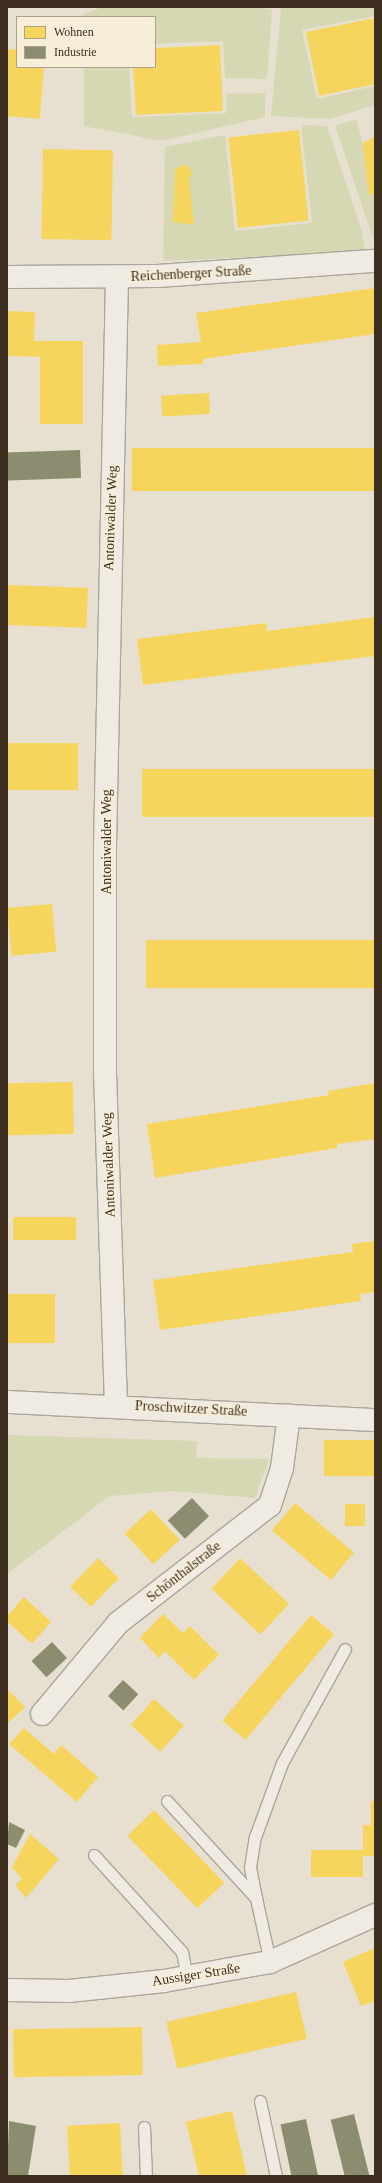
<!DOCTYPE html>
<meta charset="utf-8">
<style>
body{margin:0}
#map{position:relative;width:382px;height:2183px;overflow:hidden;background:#e7e0d1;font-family:Georgia,serif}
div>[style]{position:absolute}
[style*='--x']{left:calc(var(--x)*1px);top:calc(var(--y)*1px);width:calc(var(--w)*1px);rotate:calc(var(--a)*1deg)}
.green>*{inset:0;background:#d6d7b3}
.homes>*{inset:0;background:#f6d55c;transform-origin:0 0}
.industry>*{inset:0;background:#8c8c6e;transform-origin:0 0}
.roads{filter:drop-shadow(1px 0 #ada599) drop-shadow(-1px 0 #ada599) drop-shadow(0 1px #ada599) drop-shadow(0 -1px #ada599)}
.lane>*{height:11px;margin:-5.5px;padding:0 5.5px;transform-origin:5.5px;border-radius:5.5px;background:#efebe3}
.street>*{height:22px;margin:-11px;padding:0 11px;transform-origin:11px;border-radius:11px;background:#efebe3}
span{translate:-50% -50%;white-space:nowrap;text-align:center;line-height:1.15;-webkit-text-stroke:4px #f7eed8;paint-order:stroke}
.street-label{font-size:14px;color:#3d2e20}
.frame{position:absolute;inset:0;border:8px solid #3d2e20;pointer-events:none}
.legend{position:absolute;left:16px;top:16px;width:140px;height:52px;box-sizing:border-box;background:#f7eed8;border:1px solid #ada18e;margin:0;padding:5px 7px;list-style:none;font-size:12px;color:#3d2e20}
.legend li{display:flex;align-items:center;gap:8px;height:20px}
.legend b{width:20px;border:1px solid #ada18e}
</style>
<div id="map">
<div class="green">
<i style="clip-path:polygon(103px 7px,258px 7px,272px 10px,267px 79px,225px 78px,223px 41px,155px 44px,155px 17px,84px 17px,83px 14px)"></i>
<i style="clip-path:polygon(375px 7px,375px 16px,302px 30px,317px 99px,375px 86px,375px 105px,330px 119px,271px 116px,281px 8px)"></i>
<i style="clip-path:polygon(84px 67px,129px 67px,132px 117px,227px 113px,226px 94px,265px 93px,265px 117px,162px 141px,84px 126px)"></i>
<i style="clip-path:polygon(356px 119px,365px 151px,369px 195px,375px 195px,375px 244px,335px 126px)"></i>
<i style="clip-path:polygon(301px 125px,327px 126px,361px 229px,365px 249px,293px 255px,163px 261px,165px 147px,225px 135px,235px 231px,312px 223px)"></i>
<i style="clip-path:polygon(7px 1435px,197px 1441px,196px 1458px,269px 1459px,255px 1498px,173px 1491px,109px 1496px,7px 1574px)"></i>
</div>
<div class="homes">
<i style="clip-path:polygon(375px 18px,375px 84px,319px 96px,306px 32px)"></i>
<i style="clip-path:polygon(220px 45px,223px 111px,136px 115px,133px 67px,155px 67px,155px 48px)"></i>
<i style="clip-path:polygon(7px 49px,17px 50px,17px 67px,44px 67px,40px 119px,7px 116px)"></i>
<i style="left:299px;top:130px;width:91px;height:71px;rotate:84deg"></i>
<i style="clip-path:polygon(372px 138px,375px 139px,375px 195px,369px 195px,363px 146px,364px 142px)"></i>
<i style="left:43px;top:149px;width:70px;height:90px;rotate:1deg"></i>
<i style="clip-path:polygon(185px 165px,190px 168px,192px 174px,189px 179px,194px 225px,173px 222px,175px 172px,176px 168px)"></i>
<i style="clip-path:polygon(375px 288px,375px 334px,203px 359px,203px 364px,158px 366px,157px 345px,201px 342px,196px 313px)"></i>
<i style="clip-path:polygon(7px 311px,35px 312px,34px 341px,83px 341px,83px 424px,40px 424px,40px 357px,7px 356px)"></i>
<i style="left:209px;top:393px;width:21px;height:48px;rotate:87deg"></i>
<i style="left:375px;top:448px;width:43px;height:243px;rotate:90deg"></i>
<i style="left:7px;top:585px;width:81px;height:40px;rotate:2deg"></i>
<i style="clip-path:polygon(375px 617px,375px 656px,143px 685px,137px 639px,266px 623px,267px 631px)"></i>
<i style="left:7px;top:743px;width:71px;height:47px"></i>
<i style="left:375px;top:769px;width:48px;height:233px;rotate:90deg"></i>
<i style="left:52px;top:904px;width:48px;height:45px;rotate:85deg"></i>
<i style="left:375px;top:940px;width:48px;height:229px;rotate:90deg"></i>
<i style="left:73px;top:1082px;width:52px;height:66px;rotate:89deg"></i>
<i style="clip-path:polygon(375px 1083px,375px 1139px,337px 1144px,337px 1148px,155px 1178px,147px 1124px,329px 1095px,328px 1091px)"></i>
<i style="left:76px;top:1217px;width:23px;height:63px;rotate:90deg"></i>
<i style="clip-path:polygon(375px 1241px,375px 1292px,360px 1294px,361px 1301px,160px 1330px,153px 1280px,353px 1252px,352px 1244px)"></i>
<i style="left:7px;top:1294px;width:48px;height:49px"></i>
<i style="left:324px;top:1440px;width:51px;height:36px"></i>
<i style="left:295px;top:1503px;width:77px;height:36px;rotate:40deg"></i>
<i style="left:365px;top:1504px;width:22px;height:20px;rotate:90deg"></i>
<i style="left:151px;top:1509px;width:42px;height:36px;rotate:47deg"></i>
<i style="left:98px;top:1558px;width:29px;height:40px;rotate:44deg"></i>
<i style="left:240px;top:1558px;width:67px;height:42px;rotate:43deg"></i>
<i style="clip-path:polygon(24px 1597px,51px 1622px,32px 1644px,7px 1621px,7px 1616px)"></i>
<i style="clip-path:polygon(163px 1614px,183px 1633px,190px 1626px,219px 1655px,194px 1680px,165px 1651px,159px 1658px,140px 1638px)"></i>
<i style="left:311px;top:1615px;width:30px;height:138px;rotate:40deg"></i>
<i style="clip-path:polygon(7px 1689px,25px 1707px,7px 1724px)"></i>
<i style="left:154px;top:1699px;width:40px;height:35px;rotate:42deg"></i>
<i style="clip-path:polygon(24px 1728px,54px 1754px,61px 1745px,98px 1777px,77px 1802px,9px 1744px)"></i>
<i style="clip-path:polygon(371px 1801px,375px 1801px,375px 1856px,363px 1856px,363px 1877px,311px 1877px,311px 1850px,363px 1850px,363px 1825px,371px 1825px)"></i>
<i style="left:154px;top:1810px;width:101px;height:37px;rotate:46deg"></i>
<i style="clip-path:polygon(30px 1834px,59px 1859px,26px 1898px,15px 1885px,22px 1879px,12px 1867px)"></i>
<i style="clip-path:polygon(375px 1948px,375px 2001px,361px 2006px,343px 1962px)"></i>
<i style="left:296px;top:1992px;width:48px;height:133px;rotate:77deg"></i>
<i style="left:142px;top:2027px;width:48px;height:129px;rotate:89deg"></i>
<i style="clip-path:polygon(232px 2111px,247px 2176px,199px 2176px,186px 2122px)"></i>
<i style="left:120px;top:2123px;width:53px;height:53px;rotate:87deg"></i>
</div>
<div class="industry">
<i style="left:80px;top:450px;width:28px;height:73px;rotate:88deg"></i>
<i style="left:192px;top:1498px;width:25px;height:33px;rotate:47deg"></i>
<i style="left:52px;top:1642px;width:22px;height:28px;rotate:47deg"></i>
<i style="left:123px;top:1680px;width:21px;height:22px;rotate:43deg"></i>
<i style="clip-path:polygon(9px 1822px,25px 1830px,16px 1848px,7px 1844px)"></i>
<i style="left:354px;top:2114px;width:64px;height:24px;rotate:76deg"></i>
<i style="left:306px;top:2119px;width:58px;height:26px;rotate:78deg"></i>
<i style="clip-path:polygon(9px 2121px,36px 2126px,28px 2176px,7px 2176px)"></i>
</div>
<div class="roads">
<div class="lane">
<i style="--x:167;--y:1801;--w:132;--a:47.5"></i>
<i style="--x:256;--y:1898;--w:66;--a:77.7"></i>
<i style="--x:94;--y:1855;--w:131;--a:47.8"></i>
<i style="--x:182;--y:1952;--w:25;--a:79"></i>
<i style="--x:256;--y:1898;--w:32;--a:-101"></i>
<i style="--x:250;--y:1867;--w:30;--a:-81"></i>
<i style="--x:255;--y:1837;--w:79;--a:-70"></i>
<i style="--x:282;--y:1763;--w:130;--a:-61.1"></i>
<i style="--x:260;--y:2101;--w:77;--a:78"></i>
<i style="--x:144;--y:2127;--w:49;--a:87.7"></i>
</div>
<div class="street">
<i style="--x:7;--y:277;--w:151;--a:-0.4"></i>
<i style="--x:158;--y:276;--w:218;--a:-4"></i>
<i style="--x:7;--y:1402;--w:368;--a:2.8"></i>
<i style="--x:116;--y:1405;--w:334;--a:-91.9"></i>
<i style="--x:105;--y:1071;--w:225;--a:-90"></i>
<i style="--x:105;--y:846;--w:568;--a:-88.79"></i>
<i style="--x:42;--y:1714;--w:119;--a:-50.1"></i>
<i style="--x:118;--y:1623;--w:192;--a:-37.8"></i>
<i style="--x:270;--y:1505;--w:39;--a:-72"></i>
<i style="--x:282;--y:1468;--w:53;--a:-82.5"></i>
<i style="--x:7;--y:1990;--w:62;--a:0.9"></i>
<i style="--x:69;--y:1991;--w:96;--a:-6"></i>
<i style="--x:164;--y:1981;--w:108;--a:-10.2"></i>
<i style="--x:270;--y:1962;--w:115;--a:-24.1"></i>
</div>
</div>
<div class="street-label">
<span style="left:191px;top:274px;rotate:-3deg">Reichenberger Straße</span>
<span style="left:111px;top:518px;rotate:-88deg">Antoniwalder Weg</span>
<span style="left:107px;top:842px;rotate:-90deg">Antoniwalder Weg</span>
<span style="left:109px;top:1165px;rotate:-92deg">Antoniwalder Weg</span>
<span style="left:191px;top:1409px;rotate:3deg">Proschwitzer Straße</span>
<span style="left:184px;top:1572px;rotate:-38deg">Schönthalstraße</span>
<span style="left:196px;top:1975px;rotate:-9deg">Aussiger Straße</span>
</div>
<div class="frame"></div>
<ul class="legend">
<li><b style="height:11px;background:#f6d55c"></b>Wohnen</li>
<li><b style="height:11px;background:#8c8c6e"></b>Industrie</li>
</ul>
</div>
